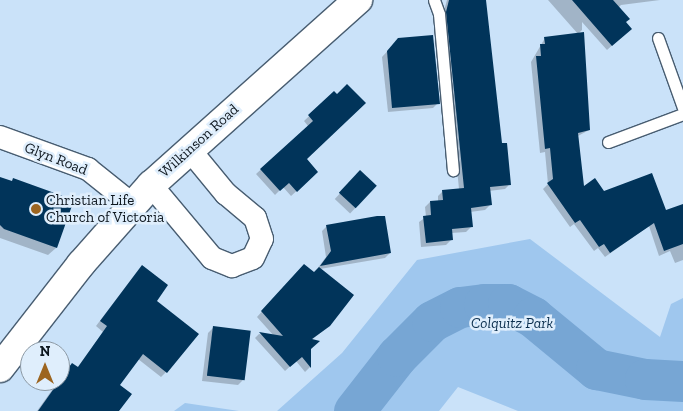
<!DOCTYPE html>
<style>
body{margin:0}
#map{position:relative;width:683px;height:411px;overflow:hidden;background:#cae2f9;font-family:"Zilla Slab",serif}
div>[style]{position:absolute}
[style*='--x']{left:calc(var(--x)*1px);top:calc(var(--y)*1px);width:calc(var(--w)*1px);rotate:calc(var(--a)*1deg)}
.green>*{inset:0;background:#9fc7ee}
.shadow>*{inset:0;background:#0003;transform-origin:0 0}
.river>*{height:41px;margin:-20.5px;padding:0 20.5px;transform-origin:20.5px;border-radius:20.5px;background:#77a6d4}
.building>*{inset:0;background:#01345a;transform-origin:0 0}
.roads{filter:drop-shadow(1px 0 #485d71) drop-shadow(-1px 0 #485d71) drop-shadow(0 1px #485d71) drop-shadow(0 -1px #485d71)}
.service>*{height:11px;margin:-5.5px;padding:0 5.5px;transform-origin:5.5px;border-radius:5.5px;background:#fff}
.minor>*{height:22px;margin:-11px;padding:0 11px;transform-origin:11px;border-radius:11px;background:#fff}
.secondary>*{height:28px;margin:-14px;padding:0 14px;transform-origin:14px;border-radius:14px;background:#fff}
.dots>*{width:14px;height:14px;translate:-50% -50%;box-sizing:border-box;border:2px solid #dfeefc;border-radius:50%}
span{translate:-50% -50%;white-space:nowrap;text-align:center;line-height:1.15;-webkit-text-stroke:5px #dfeefc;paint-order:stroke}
.street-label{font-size:15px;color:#0d161e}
.poi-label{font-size:15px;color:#0d161e}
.left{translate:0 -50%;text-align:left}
.park-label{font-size:15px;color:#0b2f4e;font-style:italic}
.north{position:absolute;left:20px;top:341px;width:50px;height:50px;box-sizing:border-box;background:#dfeefc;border:1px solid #8b98a3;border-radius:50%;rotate:0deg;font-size:14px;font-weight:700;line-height:20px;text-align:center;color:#0d161e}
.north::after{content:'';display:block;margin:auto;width:18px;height:22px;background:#9c6520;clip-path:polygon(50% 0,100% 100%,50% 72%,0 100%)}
</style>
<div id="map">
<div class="green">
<i style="clip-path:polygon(530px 239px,660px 337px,671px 304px,683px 298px,683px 411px,518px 411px,458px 387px,439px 411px,277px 411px,342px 353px,417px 260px)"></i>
<i style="clip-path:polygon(185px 403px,239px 411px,174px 411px)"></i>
</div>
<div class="shadow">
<i style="clip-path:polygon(447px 0,485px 0,501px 145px,510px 184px,505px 189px,489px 191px,490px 205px,485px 210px,470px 212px,471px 227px,466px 232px,451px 233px,451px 240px,446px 245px,421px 247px,419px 222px,426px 217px,425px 207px,430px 202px,438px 202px,438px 196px,443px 191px,459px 189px,442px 18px)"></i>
<i style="clip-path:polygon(548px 0,660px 0,621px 5px,618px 8px,625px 22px,625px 34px,607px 50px,582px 22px,582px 30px,578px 34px,589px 130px,578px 136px,583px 188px,665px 212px,683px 206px,683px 260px,675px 263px,670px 251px,659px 256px,649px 226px,605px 257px,598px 248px,594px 251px,574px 224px,570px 227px,543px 189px,548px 184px,545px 152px,540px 153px,531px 62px,545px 38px,578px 34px)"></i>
<i style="clip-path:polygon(393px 45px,438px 103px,433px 108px,388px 112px,382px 57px)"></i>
<i style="clip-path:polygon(334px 92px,337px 95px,305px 160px,312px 177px,291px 196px,283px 187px,275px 195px,256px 174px,308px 126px,304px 121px)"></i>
<i style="left:360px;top:172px;width:21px;height:37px;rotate:43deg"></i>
<i style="clip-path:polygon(0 180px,11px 182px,13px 180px,56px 248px,48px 255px,0 238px)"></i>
<i style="clip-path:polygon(327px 226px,390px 253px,385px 258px,320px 269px,324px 330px,310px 341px,310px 367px,305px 372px,296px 361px,285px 371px,255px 338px,259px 334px,274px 336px,257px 317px,299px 270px,314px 273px,326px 257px,322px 231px)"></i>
<i style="clip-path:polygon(137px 272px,155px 301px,166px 372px,161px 377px,138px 359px,119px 385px,118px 411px,37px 411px,67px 369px,72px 364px,77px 368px,103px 332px,96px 326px)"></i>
<i style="clip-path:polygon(213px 328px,243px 380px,238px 385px,202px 381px,208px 333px)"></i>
</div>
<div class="river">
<i style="--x:354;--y:411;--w:70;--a:-52"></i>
<i style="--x:397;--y:356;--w:49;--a:-45"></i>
<i style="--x:432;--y:321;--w:31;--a:-27"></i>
<i style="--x:460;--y:307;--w:24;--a:-7"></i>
<i style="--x:484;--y:304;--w:24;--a:0"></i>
<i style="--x:508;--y:304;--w:28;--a:27"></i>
<i style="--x:533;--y:317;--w:82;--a:39.5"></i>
<i style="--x:596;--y:369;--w:50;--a:11.5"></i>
<i style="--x:645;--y:379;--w:38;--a:3"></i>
</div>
<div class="building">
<i style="clip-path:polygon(449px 0,486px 0,502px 143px,507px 143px,511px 185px,490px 187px,492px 205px,471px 208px,473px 227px,452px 229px,453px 240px,426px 243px,423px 216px,431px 215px,430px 201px,443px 200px,442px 190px,464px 188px,446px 12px)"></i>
<i style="clip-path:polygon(572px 0,613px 0,630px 19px,626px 22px,632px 29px,612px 46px)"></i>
<i style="clip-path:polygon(584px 32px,590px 130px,578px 133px,584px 186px,595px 178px,604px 191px,652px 173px,666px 210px,683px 204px,683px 244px,664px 251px,654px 223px,610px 253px,604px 244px,599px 247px,580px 220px,575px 223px,547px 183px,553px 179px,550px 148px,545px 149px,536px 56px,541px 56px,540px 44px,545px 44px,544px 37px)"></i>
<i style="clip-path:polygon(433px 35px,440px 104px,392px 108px,387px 51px,398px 38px)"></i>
<i style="clip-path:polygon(347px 84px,366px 103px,307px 159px,318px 172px,297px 192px,289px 183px,280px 191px,260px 169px,313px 121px,308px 115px,334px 91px,337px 94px)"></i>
<i style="left:360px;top:170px;width:23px;height:31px;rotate:43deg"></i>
<i style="clip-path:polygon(0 177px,12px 181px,13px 178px,74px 200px,57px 248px,4px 229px,0 225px)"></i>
<i style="clip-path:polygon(377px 216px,385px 216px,391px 253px,320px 266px,331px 251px,326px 225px)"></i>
<i style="clip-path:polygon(304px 264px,314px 272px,319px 267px,354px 295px,330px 326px,312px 339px,320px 341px,311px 349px,311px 368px,302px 357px,290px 367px,259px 332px,283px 336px,261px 311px)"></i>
<i style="clip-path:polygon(142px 265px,168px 285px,157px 301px,199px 334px,167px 373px,143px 354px,120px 385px,132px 394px,119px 411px,38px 411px,72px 363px,78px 367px,107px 326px,100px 321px)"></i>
<i style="left:213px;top:326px;width:38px;height:50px;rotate:7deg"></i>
</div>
<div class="roads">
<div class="service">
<i style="--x:434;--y:0;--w:15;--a:70"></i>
<i style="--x:439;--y:14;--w:157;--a:84.9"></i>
<i style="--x:658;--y:38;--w:74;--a:70.3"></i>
<i style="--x:608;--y:142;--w:80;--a:-20.5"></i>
</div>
<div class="minor">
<i style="--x:0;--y:137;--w:94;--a:20"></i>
<i style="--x:88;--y:169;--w:58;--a:38.7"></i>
<i style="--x:151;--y:185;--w:95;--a:50.1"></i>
<i style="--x:212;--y:258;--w:22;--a:22"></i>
<i style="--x:232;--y:266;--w:22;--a:-21"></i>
<i style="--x:253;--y:258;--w:21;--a:-65"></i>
<i style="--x:262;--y:239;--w:22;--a:-108"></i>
<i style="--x:255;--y:218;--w:38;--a:-140"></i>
<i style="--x:226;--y:194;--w:58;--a:-129.4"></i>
</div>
<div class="secondary">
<i style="--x:0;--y:368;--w:132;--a:-52.1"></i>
<i style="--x:81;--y:264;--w:106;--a:-48.5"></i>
<i style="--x:151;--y:185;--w:278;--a:-41.8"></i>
</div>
</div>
<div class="dots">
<i style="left:36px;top:209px;background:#9c6520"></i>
</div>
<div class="street-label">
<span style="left:199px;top:141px;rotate:-42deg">Wilkinson Road</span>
<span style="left:56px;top:159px;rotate:21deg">Glyn Road</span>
</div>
<div class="poi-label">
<span class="left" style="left:46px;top:209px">Christian Life<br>Church of Victoria</span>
</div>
<div class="park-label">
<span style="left:512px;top:324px">Colquitz Park</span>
</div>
<div class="north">N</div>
</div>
